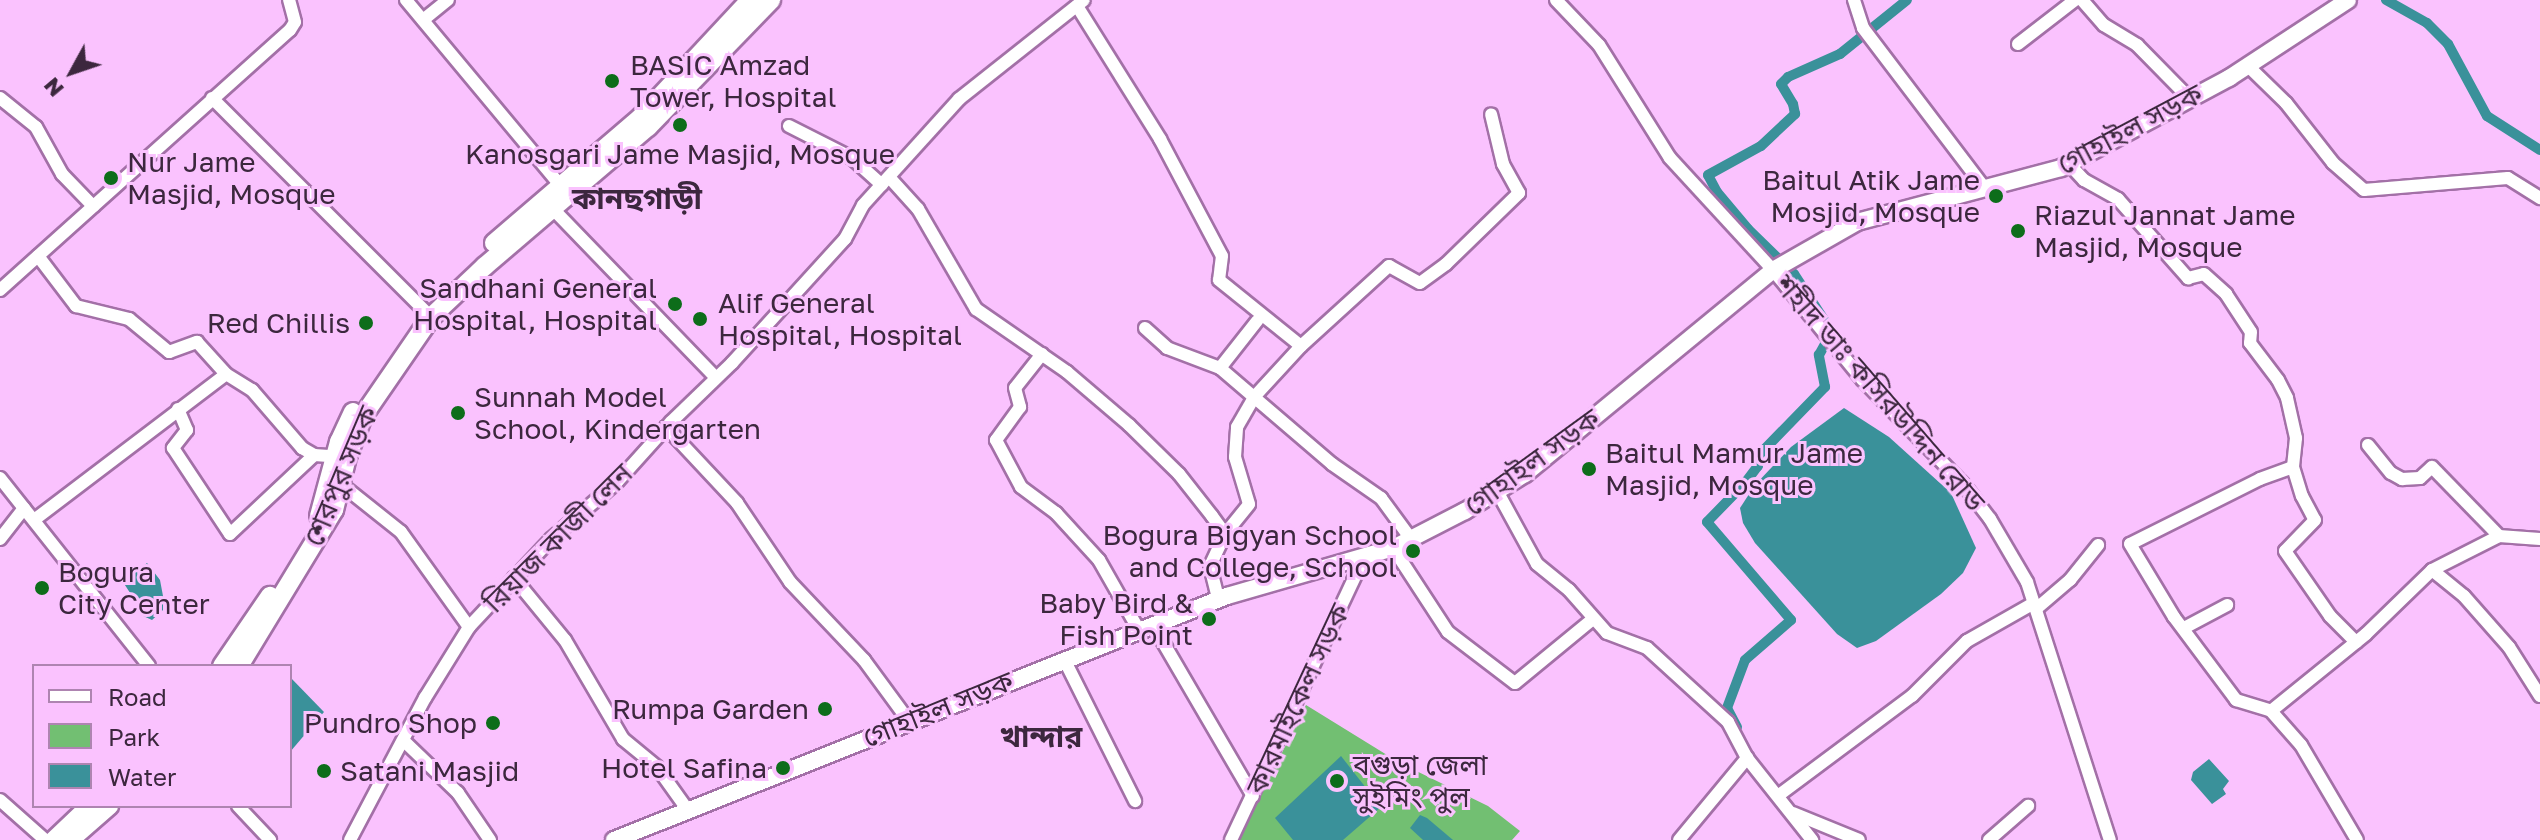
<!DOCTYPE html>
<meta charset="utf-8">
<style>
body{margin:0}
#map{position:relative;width:2540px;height:840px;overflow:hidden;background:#fac2fe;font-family:"Golos Text","Noto Sans Bengali",sans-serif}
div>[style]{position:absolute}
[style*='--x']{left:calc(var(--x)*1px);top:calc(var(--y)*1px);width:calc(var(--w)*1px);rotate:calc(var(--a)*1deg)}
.green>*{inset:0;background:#72bf72}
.water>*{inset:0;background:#3a919a}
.canal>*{height:10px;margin:-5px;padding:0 5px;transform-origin:5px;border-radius:5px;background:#3a919a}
.roads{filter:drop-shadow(2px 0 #a370a7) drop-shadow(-2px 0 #a370a7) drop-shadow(0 2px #a370a7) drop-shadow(0 -2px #a370a7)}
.minor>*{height:12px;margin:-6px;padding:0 6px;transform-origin:6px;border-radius:6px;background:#fff}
.major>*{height:16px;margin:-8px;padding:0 8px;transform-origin:8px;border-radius:8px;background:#fff}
.highway>*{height:18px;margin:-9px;padding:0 9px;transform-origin:9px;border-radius:9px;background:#fff}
.dots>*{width:22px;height:22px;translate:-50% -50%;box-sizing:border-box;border:4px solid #fac2fe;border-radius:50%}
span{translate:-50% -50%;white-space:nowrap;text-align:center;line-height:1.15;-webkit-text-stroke:6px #fac2fe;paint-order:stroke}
.poi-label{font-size:28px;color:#3c273e}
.left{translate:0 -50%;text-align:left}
.right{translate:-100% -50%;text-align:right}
.street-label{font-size:28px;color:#3c273e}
.neighbourhood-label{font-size:30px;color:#3c273e;font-weight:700}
.legend{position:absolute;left:32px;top:664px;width:260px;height:144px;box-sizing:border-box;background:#fac2fe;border:2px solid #ae84b1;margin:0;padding:10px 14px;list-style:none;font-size:24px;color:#3c273e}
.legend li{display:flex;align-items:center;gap:16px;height:40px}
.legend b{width:40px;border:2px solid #ae84b1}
.north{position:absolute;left:32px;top:32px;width:80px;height:80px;-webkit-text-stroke:6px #fac2fe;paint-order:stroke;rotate:230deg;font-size:22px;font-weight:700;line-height:32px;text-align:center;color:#3c273e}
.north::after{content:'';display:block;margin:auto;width:28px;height:36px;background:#3c273e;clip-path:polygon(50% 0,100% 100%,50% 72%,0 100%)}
</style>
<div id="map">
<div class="green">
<i style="clip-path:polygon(1306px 705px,1400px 763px,1488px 806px,1520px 831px,1512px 840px,1238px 840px)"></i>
</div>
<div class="water">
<i style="clip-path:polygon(1844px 408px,1889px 437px,1951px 493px,1976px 548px,1963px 573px,1941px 594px,1876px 641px,1857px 648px,1837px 634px,1755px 543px,1743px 523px,1740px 508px,1755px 485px,1791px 447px)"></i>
<i style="clip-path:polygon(147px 563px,160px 580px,163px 596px,163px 610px,152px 620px,141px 615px,143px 613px,123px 582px)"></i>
<i style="clip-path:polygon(290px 677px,324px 712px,290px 752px)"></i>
<i style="clip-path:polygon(1341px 756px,1381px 807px,1343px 840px,1293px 840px,1275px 818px)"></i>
<i style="clip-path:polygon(2209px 759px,2229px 781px,2223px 789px,2226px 794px,2212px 804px,2191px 780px,2193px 772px)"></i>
<i style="clip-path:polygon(1420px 815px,1427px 818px,1453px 840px,1423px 840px,1410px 828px)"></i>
</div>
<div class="canal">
<i style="--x:2386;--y:0;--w:47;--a:29.3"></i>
<i style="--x:2427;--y:23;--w:30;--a:45"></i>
<i style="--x:2448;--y:44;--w:82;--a:61.6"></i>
<i style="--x:2487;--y:116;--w:63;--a:32.7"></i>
<i style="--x:1737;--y:727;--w:21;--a:-118"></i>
<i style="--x:1727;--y:708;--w:51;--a:-69.4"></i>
<i style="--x:1745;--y:660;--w:61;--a:-41"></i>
<i style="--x:1791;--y:620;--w:129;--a:-130.6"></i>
<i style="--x:1707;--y:522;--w:54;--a:-45.7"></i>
<i style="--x:1745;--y:483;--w:21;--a:-53"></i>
<i style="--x:1758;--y:466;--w:7;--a:-124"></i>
<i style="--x:1754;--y:460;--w:102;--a:-45.8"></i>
<i style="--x:1825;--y:387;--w:33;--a:-101"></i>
<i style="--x:1819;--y:355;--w:26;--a:-61"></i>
<i style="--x:1832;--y:332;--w:69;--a:-123.2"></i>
<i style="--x:1794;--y:274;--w:64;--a:-135.6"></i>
<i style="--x:1748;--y:229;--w:48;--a:-130"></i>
<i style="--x:1717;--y:192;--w:19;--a:-118"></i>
<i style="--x:1708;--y:175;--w:60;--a:-28.7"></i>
<i style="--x:1761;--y:146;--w:47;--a:-43.3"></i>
<i style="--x:1795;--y:114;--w:10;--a:-101"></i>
<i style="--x:1793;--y:104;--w:23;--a:-121"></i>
<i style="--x:1781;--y:84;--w:10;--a:-45"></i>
<i style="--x:1788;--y:77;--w:57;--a:-23.9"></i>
<i style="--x:1840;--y:54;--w:86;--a:-38.9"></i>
</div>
<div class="roads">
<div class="minor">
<i style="--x:406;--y:0;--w:249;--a:50.2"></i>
<i style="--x:1556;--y:0;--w:62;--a:46.3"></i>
<i style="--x:1599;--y:45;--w:133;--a:57.9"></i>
<i style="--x:1670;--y:158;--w:152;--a:47.4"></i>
<i style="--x:1773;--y:270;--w:141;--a:50.8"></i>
<i style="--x:1862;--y:379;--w:147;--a:46.1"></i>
<i style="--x:1964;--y:485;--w:43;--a:52.6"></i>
<i style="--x:1990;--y:519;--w:73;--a:59.6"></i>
<i style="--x:2027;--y:582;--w:271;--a:72.2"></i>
<i style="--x:1854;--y:0;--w:29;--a:72"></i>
<i style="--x:1863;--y:28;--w:203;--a:52.8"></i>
<i style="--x:2082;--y:0;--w:33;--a:49"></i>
<i style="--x:2104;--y:25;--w:39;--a:31"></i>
<i style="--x:2137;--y:45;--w:74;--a:45.5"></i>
<i style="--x:1077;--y:6;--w:157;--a:58"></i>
<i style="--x:1160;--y:139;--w:132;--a:62.1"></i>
<i style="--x:1222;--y:256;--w:24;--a:97"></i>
<i style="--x:1219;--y:280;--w:105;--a:38.8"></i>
<i style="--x:423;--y:20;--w:32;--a:-39"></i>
<i style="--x:2018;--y:44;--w:72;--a:-37.7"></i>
<i style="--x:2248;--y:66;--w:53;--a:44.2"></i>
<i style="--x:2286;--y:103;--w:76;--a:51.9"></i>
<i style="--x:2333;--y:163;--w:41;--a:41.1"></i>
<i style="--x:2364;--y:190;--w:144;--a:-4.8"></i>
<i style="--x:2508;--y:178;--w:38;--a:32"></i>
<i style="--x:0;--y:98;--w:46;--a:38.9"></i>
<i style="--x:36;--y:127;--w:54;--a:61"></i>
<i style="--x:62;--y:174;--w:45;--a:45.9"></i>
<i style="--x:212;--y:98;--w:310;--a:45"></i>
<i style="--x:789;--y:126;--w:71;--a:26.9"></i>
<i style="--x:852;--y:158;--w:40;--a:42"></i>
<i style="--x:2069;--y:164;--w:22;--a:47"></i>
<i style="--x:2084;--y:180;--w:39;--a:29"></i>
<i style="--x:2118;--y:199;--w:106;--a:48.5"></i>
<i style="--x:2188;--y:278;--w:16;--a:-14"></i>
<i style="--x:2204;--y:274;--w:30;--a:42"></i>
<i style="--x:2226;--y:294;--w:45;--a:56.7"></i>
<i style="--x:2251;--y:332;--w:11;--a:95"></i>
<i style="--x:2250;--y:343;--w:46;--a:52.9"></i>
<i style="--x:2278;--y:380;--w:20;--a:63"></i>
<i style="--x:2287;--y:398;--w:41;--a:77.3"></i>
<i style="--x:2296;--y:438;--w:29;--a:96"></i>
<i style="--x:2293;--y:467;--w:30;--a:73"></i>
<i style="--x:2302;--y:496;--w:27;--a:62"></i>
<i style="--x:2315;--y:520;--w:43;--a:134.1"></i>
<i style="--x:2285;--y:551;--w:79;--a:55.3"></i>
<i style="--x:2330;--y:616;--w:37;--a:45"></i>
<i style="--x:889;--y:177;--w:43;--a:47.8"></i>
<i style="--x:918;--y:209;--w:116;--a:59.9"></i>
<i style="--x:976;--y:309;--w:111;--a:34.7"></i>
<i style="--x:1067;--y:372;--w:82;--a:40.5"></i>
<i style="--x:1129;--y:425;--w:70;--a:44.4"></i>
<i style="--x:1179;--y:474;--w:53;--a:51.8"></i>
<i style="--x:1212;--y:516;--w:22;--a:54"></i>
<i style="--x:1225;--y:534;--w:35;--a:115"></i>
<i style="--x:1210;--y:566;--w:34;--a:76"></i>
<i style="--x:554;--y:210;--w:233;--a:46"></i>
<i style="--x:38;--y:256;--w:63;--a:52.8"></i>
<i style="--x:76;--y:306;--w:55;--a:13.8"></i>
<i style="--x:129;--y:319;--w:52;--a:39.5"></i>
<i style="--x:169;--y:352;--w:30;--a:-20"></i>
<i style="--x:197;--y:342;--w:43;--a:47.8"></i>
<i style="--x:226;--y:374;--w:31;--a:32"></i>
<i style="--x:252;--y:390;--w:77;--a:49.2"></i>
<i style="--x:302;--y:448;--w:14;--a:30"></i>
<i style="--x:314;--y:455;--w:26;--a:4"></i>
<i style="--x:0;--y:290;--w:389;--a:-41.9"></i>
<i style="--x:290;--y:30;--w:9;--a:-58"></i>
<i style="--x:295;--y:22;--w:23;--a:-105"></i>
<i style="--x:1145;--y:328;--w:30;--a:42"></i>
<i style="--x:1167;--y:348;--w:57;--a:20.7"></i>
<i style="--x:1220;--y:368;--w:148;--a:40.6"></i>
<i style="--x:1332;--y:464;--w:60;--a:34.8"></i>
<i style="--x:1381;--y:498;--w:51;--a:53.8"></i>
<i style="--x:1042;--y:354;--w:43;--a:128.5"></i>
<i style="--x:1015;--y:388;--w:20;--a:75"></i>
<i style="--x:1020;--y:407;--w:41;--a:126"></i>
<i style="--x:996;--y:440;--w:53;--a:62"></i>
<i style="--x:1021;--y:487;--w:44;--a:36.6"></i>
<i style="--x:1056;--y:513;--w:64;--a:47.5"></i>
<i style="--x:1099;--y:560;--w:81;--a:60.3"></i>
<i style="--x:1220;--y:368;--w:60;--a:-51.8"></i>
<i style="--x:178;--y:409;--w:23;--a:67"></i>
<i style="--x:187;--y:430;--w:23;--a:128"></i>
<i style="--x:173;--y:448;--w:103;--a:56.5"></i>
<i style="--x:230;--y:534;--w:115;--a:-43.2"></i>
<i style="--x:666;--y:427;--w:104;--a:46.9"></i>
<i style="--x:737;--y:503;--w:95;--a:56.1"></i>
<i style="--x:790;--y:582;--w:108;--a:46.5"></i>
<i style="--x:864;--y:660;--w:74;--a:53.7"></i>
<i style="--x:2368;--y:445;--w:36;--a:51"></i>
<i style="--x:2391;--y:473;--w:13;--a:29"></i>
<i style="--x:2402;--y:479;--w:18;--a:-3"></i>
<i style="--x:2420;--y:478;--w:16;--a:-43"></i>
<i style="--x:2432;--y:467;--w:96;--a:45.8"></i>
<i style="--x:2293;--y:467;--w:35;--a:160"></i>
<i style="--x:2260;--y:479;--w:145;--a:153.4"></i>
<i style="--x:2130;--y:544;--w:85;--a:58.9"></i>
<i style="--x:2174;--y:617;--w:104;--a:53.2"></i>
<i style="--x:2236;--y:700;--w:37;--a:17"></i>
<i style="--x:2271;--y:711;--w:122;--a:-39"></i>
<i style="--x:2366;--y:634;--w:92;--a:-44.1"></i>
<i style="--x:2432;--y:570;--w:75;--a:-26.9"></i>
<i style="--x:2499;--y:536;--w:41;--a:4.2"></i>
<i style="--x:0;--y:478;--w:240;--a:51.6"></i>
<i style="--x:342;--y:485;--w:75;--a:38.5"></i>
<i style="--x:401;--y:532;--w:117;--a:54.4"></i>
<i style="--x:1497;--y:491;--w:83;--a:61.3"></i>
<i style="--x:1537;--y:564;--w:41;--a:39.1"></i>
<i style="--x:1569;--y:590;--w:57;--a:48.5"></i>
<i style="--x:1607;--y:633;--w:43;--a:20.6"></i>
<i style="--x:1647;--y:648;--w:110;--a:42.4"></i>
<i style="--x:1728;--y:722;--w:41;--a:62.2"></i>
<i style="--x:1747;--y:758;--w:105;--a:51.6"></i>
<i style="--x:34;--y:520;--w:241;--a:-37.2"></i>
<i style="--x:1225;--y:534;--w:38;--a:-51"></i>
<i style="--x:1249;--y:504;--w:49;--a:-106.6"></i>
<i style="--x:1235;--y:457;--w:30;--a:-86"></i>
<i style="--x:1237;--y:427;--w:36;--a:-60"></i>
<i style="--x:1255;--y:396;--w:68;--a:-47.4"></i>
<i style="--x:1301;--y:346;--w:119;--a:-42.3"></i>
<i style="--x:1389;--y:266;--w:35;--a:29"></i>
<i style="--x:1420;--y:283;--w:32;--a:-36"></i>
<i style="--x:1446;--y:264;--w:102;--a:-44.2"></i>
<i style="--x:1519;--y:193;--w:33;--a:-119"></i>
<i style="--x:1503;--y:164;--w:51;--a:-103.5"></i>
<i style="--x:0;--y:539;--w:39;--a:-52"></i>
<i style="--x:1393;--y:548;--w:100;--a:56.8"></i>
<i style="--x:1448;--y:632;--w:84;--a:37.3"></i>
<i style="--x:1515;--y:683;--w:101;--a:-39.4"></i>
<i style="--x:2432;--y:570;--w:41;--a:39.1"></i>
<i style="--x:2464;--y:596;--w:68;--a:48.6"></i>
<i style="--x:2509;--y:647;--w:58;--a:57.7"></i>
<i style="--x:514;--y:578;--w:80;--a:50.6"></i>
<i style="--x:565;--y:640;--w:115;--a:59.6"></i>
<i style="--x:623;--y:739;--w:44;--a:39.5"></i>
<i style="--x:657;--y:767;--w:52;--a:54.5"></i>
<i style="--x:2036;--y:609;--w:45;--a:-40.5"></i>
<i style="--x:2070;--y:580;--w:45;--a:-51.3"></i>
<i style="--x:1153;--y:625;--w:198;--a:59.7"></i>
<i style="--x:2184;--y:628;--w:49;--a:-28.1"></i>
<i style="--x:1064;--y:659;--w:159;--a:63.4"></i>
<i style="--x:2271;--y:711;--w:45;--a:48.6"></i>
<i style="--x:2301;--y:745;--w:110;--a:59.5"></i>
<i style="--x:404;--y:741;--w:75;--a:43.9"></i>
<i style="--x:458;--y:793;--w:57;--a:55.8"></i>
<i style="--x:1779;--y:795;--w:166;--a:-36.7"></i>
<i style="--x:1912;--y:696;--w:78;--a:-45"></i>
<i style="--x:1967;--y:641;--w:77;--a:-29.6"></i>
<i style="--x:0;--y:800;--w:60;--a:41.6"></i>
<i style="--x:238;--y:806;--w:47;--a:46.7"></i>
<i style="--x:1793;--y:813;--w:71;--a:22.2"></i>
<i style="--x:350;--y:840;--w:161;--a:-62.2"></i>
<i style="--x:425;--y:698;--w:84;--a:-58.2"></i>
<i style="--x:469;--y:627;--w:120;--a:-47"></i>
<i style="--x:551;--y:539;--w:87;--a:-40.8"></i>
<i style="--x:617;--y:482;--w:81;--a:-48"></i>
<i style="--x:671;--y:422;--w:85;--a:-44"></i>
<i style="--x:732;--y:363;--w:168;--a:-47.7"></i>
<i style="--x:845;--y:239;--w:38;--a:-62"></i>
<i style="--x:863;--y:205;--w:143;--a:-47.8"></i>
<i style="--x:959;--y:99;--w:159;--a:-38.4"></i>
<i style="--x:1231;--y:840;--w:313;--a:-64.8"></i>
<i style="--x:1679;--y:840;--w:107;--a:-50.3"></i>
<i style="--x:1989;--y:840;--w:52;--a:-41.1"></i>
</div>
<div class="major">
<i style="--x:614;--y:840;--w:660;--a:-21.7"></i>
<i style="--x:1227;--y:596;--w:173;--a:-16.1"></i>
<i style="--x:1393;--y:548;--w:81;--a:-27.2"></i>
<i style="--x:1465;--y:511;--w:70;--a:-31.7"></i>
<i style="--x:1525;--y:474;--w:321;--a:-39.4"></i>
<i style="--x:1773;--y:270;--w:97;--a:-29.7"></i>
<i style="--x:1857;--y:222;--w:211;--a:-14.8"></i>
<i style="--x:2061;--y:168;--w:191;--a:-28.2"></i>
<i style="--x:2229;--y:78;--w:142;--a:-33.2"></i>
</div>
<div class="highway">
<i style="--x:494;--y:243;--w:194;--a:-40.6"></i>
<i style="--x:641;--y:117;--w:160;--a:-47"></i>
<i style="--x:319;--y:516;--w:77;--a:-74.9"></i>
<i style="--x:339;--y:442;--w:33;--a:-65"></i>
<i style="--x:222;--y:666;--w:85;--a:-55.6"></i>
<i style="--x:239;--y:666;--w:183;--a:-58.7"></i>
<i style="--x:334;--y:510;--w:55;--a:-76.2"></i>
<i style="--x:347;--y:457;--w:44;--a:-68.7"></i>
<i style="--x:363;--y:416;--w:120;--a:-55.5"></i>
<i style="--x:431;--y:317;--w:74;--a:-43.4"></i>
<i style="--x:485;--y:266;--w:214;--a:-40.5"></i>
<i style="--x:648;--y:127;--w:177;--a:-45.9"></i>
<i style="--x:54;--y:840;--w:50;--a:-43.4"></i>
<i style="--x:70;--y:840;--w:52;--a:-41.1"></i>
</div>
</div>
<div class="dots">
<i style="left:612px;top:81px;background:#0d6d1a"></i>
<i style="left:680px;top:125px;background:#0d6d1a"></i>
<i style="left:111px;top:178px;background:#0d6d1a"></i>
<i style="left:1996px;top:196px;background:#0d6d1a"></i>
<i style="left:2018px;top:231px;background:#0d6d1a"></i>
<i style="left:675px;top:304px;background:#0d6d1a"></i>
<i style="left:700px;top:319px;background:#0d6d1a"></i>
<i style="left:366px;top:323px;background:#0d6d1a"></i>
<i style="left:458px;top:413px;background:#0d6d1a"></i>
<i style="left:1589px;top:469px;background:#0d6d1a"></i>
<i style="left:1413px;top:551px;background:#0d6d1a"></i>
<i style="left:42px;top:588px;background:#0d6d1a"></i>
<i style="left:1209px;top:619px;background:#0d6d1a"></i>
<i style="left:825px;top:709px;background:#0d6d1a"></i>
<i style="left:493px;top:723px;background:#0d6d1a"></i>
<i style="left:783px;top:768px;background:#0d6d1a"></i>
<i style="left:324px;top:771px;background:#0d6d1a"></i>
<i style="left:1337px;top:781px;background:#0d6d1a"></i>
</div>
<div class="poi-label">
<span class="left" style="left:630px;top:81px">BASIC Amzad<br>Tower, Hospital</span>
<span style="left:680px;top:154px">Kanosgari Jame Masjid, Mosque</span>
<span class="left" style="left:127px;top:178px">Nur Jame<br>Masjid, Mosque</span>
<span class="right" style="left:1980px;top:196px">Baitul Atik Jame<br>Mosjid, Mosque</span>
<span class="left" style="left:2034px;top:231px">Riazul Jannat Jame<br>Masjid, Mosque</span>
<span class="right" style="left:657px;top:304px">Sandhani General<br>Hospital, Hospital</span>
<span class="left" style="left:718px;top:319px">Alif General<br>Hospital, Hospital</span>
<span class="right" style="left:350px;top:323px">Red Chillis</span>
<span class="left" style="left:474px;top:413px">Sunnah Model<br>School, Kindergarten</span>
<span class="left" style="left:1605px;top:469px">Baitul Mamur Jame<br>Masjid, Mosque</span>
<span class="right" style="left:1397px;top:551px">Bogura Bigyan School<br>and College, School</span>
<span class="left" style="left:58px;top:588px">Bogura<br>City Center</span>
<span class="right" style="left:1193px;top:619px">Baby Bird &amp;<br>Fish Point</span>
<span class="right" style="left:809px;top:709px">Rumpa Garden</span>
<span class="right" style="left:477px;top:723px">Pundro Shop</span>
<span class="left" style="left:1353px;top:781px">বগুড়া জেলা<br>সুইমিং পুল</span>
<span class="right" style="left:767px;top:768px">Hotel Safina</span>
<span class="left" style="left:340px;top:771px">Satani Masjid</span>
</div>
<div class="street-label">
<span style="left:2130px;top:129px;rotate:-28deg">গোহাইল সড়ক</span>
<span style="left:1880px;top:393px;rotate:49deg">শহীদ ডাঃ কসিরউদ্দিন রোড</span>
<span style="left:1532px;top:462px;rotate:-36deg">গোহাইল সড়ক</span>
<span style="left:341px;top:476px;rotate:-67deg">শেরপুর সড়ক</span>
<span style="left:558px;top:538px;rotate:-45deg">রিয়াজ কাজী লেন</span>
<span style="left:1298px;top:699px;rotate:-65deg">কারমাইকেল সড়ক</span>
<span style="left:938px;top:709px;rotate:-22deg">গোহাইল সড়ক</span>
</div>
<div class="neighbourhood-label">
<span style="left:637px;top:198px">কানছগাড়ী</span>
<span style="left:1041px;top:736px">খান্দার</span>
</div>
<ul class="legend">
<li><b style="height:10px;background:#fff"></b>Road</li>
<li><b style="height:22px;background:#72bf72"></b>Park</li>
<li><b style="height:22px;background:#3a919a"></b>Water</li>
</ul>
<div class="north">N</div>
</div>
